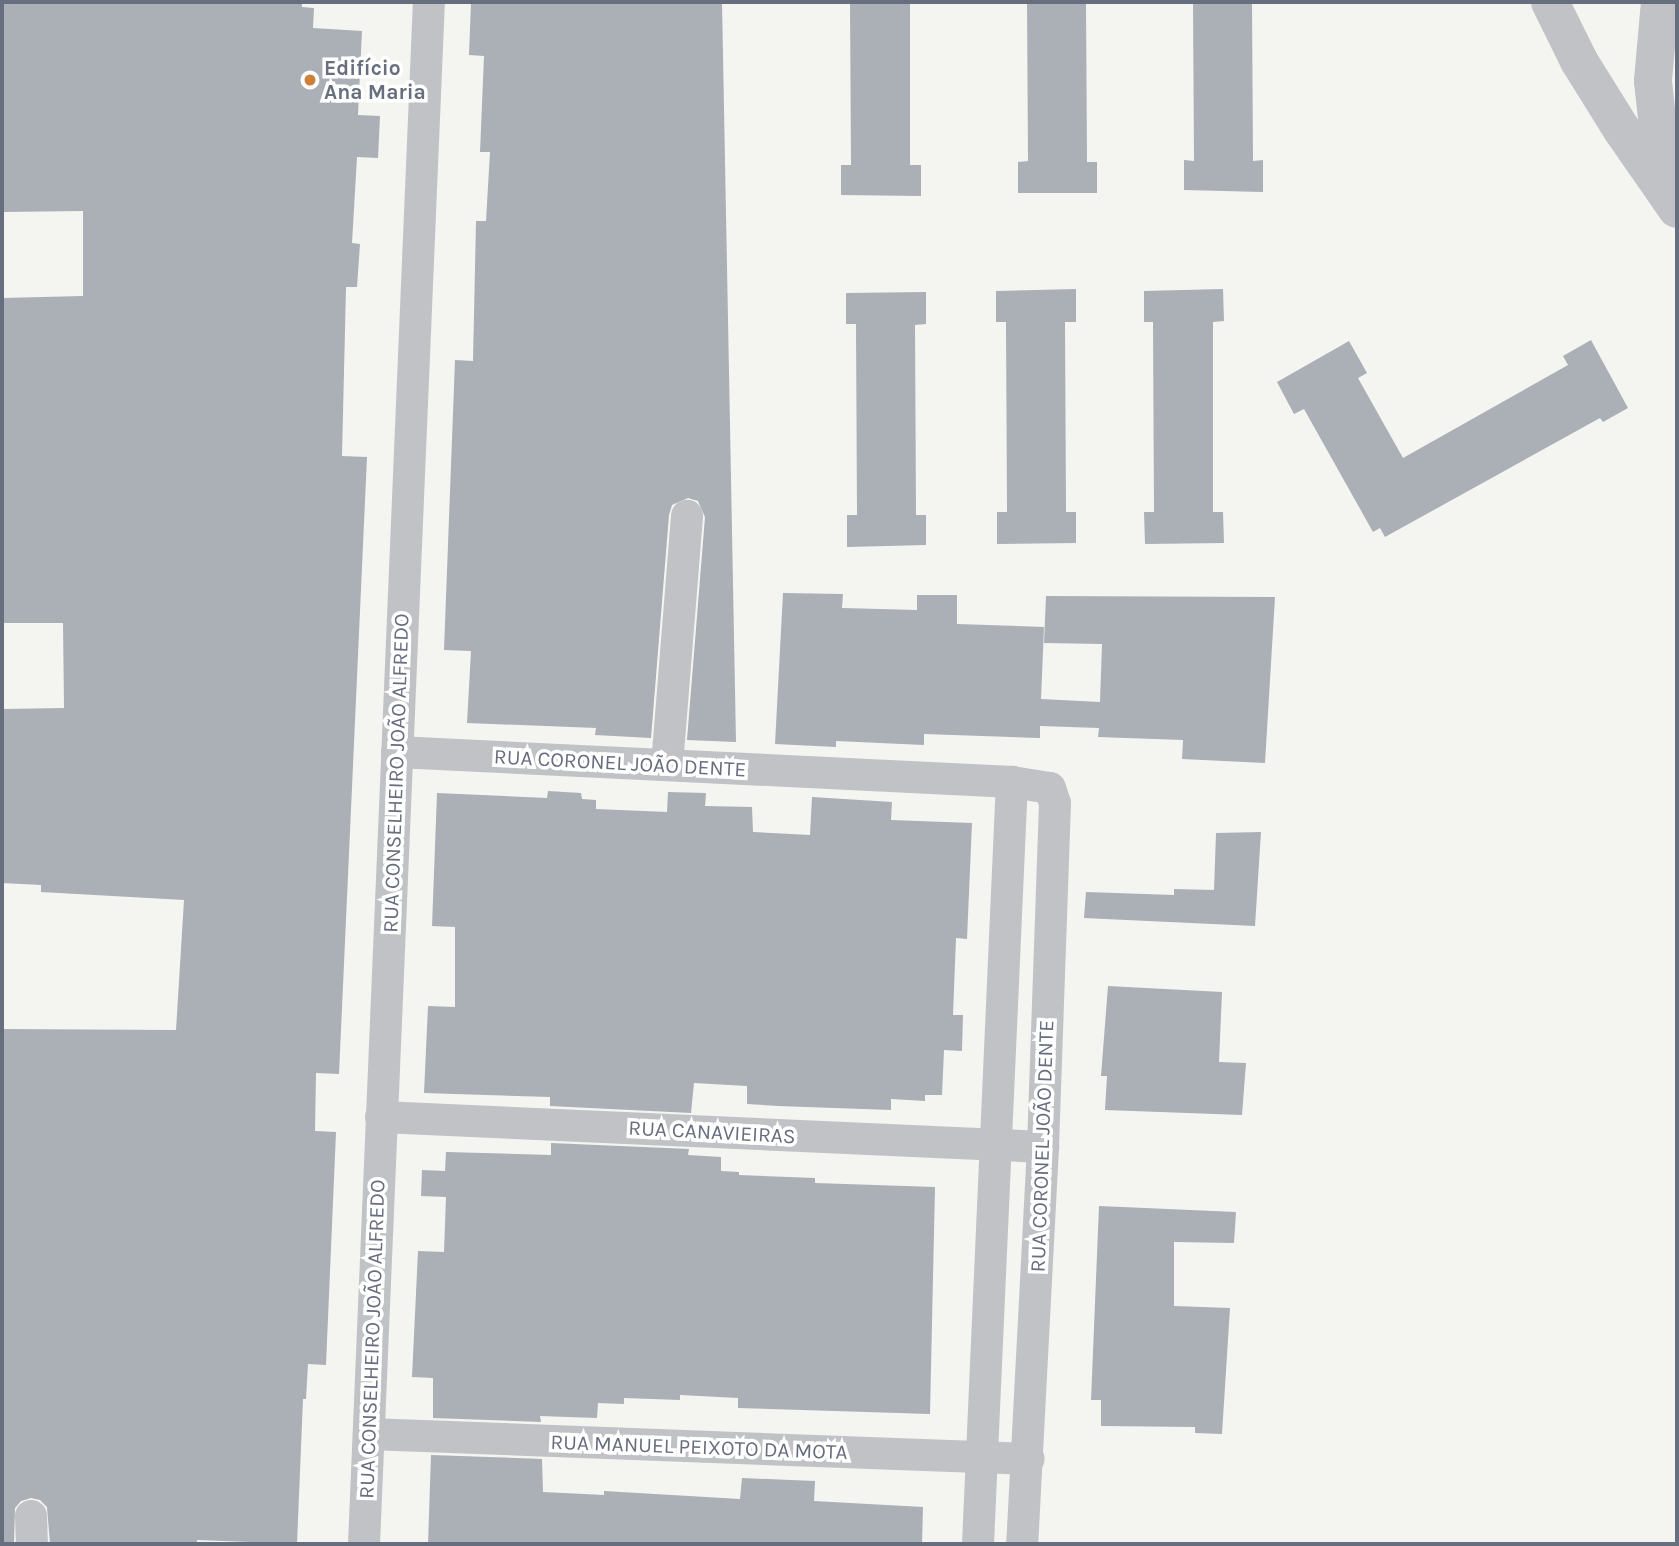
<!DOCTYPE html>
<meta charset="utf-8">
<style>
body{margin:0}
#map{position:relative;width:1679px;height:1546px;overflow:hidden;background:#f4f4f1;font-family:Karla,sans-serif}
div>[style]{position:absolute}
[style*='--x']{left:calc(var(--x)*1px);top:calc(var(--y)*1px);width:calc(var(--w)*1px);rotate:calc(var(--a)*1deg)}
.building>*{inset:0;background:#abafb6}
.minor>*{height:32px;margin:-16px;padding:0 16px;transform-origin:16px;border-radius:16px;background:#c1c2c6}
.tertiary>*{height:38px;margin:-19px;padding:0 19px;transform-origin:19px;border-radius:19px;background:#c1c2c6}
.dots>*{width:19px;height:19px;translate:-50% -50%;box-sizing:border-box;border:4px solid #fff;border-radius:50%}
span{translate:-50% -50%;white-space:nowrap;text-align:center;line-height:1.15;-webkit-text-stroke:7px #fff;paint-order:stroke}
.poi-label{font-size:21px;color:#676e7e;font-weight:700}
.left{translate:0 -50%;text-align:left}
.street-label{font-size:21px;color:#676e7e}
.frame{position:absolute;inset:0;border:4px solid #676e7e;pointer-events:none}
</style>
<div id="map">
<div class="building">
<i style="clip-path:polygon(2px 2px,302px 2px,302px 7px,314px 8px,313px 28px,362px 31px,358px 115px,380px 116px,378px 158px,357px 157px,352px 243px,360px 244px,357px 287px,346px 287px,342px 456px,367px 457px,339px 1074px,316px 1073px,315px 1131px,336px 1132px,326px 1365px,308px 1364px,306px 1399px,303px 1399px,297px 1544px,197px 1540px,197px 1544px,50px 1544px,47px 1507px,40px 1500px,31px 1498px,21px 1501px,15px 1508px,14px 1544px,2px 1544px,2px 1029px,176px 1030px,184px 900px,41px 892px,41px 885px,2px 883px,2px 709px,64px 708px,63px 623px,2px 623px,2px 298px,83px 296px,83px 211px,2px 212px)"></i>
<i style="clip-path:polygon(471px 2px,722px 2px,736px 742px,687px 740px,705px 517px,698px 501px,688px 498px,672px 505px,669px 515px,651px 738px,595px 735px,596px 728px,467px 723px,471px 651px,444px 650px,455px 360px,473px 361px,476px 221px,486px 221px,490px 152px,480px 152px,484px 56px,469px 55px)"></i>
<i style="clip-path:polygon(850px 2px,910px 2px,910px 165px,921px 165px,921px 196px,841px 195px,841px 165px,851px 165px)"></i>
<i style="clip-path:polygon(1027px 2px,1086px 2px,1087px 162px,1097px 162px,1097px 193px,1018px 193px,1018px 162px,1028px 161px)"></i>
<i style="clip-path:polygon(1193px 2px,1252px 2px,1253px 161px,1263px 160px,1263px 192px,1184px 190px,1184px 160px,1194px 161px)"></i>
<i style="clip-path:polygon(1076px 289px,1076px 322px,1065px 322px,1066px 512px,1076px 512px,1076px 543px,997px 544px,997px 512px,1007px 512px,1006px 322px,996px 322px,996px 291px)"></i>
<i style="clip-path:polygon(1223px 289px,1224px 321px,1213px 322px,1213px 512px,1223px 512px,1224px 543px,1145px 544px,1144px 512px,1154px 512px,1153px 322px,1144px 322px,1144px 291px)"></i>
<i style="clip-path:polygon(926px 292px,926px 324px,915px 325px,916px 515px,926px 515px,926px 545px,847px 547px,847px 515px,857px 515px,856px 324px,846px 324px,846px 293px)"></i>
<i style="clip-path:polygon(1591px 340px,1628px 408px,1603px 422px,1600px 418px,1385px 537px,1380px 528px,1373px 532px,1304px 409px,1294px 414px,1277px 382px,1349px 341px,1367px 373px,1358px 378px,1403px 458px,1568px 365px,1563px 356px)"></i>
<i style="clip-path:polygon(783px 593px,843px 594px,842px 608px,917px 610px,917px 595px,957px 595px,957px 624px,1044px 627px,1041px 699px,1100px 702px,1102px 644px,1044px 643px,1046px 596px,1275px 597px,1265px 763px,1182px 759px,1183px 740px,1098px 737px,1099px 728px,1040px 726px,1040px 738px,924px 734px,924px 745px,836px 741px,836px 747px,775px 744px)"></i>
<i style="clip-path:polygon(548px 791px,581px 793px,582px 799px,596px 800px,596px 809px,667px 812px,668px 792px,706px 793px,705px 806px,752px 807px,753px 832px,810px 835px,812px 797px,892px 802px,891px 820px,972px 823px,967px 939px,956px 938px,953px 1015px,963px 1015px,962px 1051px,944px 1050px,942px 1095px,925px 1095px,925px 1101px,891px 1099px,891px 1110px,778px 1106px,747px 1104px,747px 1086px,694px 1083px,691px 1113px,550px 1106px,550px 1097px,424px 1093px,428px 1006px,455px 1007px,455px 927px,432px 926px,437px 793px,547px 798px)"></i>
<i style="clip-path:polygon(1261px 832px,1255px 926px,1084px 918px,1086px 892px,1174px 895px,1174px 889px,1214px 890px,1216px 833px)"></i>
<i style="clip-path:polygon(1108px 986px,1222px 992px,1219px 1062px,1246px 1063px,1242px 1115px,1105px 1110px,1107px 1076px,1101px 1076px)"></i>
<i style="clip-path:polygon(551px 1143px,689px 1149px,688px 1155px,721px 1157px,721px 1171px,739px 1172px,739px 1175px,815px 1178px,815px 1183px,935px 1187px,930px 1414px,738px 1408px,738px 1398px,680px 1395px,680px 1400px,624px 1398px,624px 1404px,598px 1403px,597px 1418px,540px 1416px,541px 1422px,433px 1418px,433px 1378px,412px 1377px,418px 1251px,444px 1252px,446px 1197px,421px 1196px,422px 1170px,445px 1171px,446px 1152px,551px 1155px)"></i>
<i style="clip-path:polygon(1099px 1206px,1236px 1212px,1234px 1243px,1174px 1242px,1174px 1306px,1230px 1308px,1222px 1434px,1195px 1433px,1195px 1427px,1101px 1426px,1101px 1400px,1091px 1400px)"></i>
<i style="clip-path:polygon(431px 1455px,542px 1459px,543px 1492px,604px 1495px,604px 1491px,740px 1499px,742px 1478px,815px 1481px,814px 1501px,923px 1507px,922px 1544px,428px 1544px)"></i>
</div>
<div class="minor">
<i style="--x:397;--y:752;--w:616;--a:2.79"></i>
<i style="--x:1012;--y:782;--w:38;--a:9"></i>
<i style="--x:1050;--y:788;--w:16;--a:72"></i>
<i style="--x:1055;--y:803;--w:344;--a:92"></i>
<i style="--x:1043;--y:1147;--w:398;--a:93"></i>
<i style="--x:667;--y:765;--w:250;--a:-85.4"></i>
<i style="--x:381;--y:1117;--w:663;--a:2.59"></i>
<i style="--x:369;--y:1434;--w:660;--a:2.17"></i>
<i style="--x:31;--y:1516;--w:28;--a:88"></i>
<i style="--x:364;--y:1544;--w:1543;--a:-87.59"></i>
<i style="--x:978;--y:1544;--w:763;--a:-87.45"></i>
</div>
<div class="tertiary">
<i style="--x:1550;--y:2;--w:66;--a:63.8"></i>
<i style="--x:1579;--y:61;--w:81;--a:58.1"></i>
<i style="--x:1622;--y:130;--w:96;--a:55.2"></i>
<i style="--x:1660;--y:2;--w:79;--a:95.1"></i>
<i style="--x:1653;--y:81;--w:104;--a:83.9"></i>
</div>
<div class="dots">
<i style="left:310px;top:80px;background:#cc803a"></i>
</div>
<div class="poi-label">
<span class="left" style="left:324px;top:80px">Edifício<br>Ana Maria</span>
</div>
<div class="street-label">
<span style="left:620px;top:763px;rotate:3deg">RUA CORONEL JOÃO DENTE</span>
<span style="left:396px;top:773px;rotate:-88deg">RUA CONSELHEIRO JOÃO ALFREDO</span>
<span style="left:712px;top:1132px;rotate:3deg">RUA CANAVIEIRAS</span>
<span style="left:1042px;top:1146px;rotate:-88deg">RUA CORONEL JOÃO DENTE</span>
<span style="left:372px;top:1339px;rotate:-88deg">RUA CONSELHEIRO JOÃO ALFREDO</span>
<span style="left:699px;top:1447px;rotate:2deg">RUA MANUEL PEIXOTO DA MOTA</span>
</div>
<div class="frame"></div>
</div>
